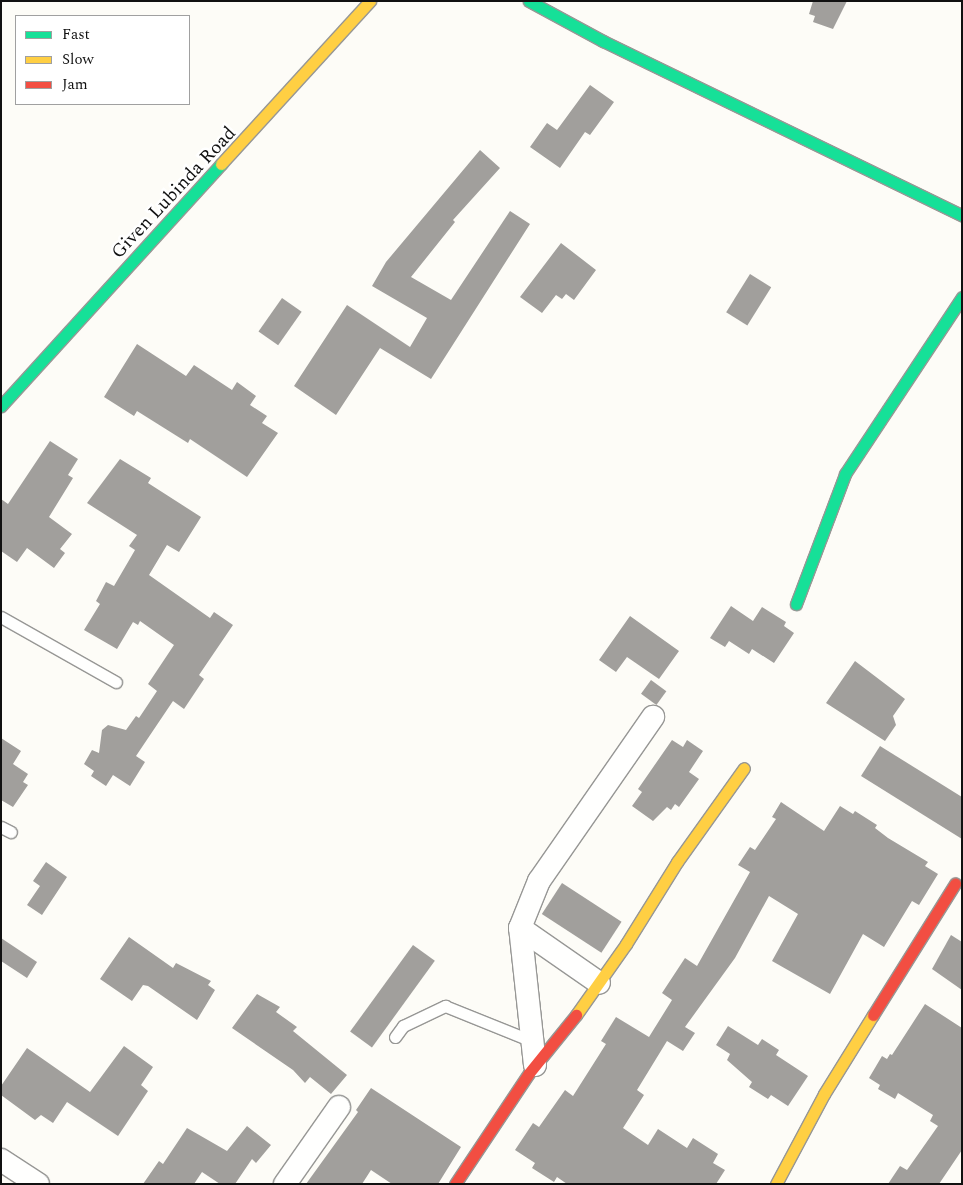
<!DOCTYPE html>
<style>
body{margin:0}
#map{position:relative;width:963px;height:1185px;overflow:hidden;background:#fdfcf7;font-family:Spectral,serif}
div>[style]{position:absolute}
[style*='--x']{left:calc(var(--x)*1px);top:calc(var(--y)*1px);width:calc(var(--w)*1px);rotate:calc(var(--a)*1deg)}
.building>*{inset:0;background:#a19f9c;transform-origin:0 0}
.roads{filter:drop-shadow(1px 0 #979795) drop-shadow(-1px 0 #979795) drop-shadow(0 1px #979795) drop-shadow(0 -1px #979795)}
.lane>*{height:11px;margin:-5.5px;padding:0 5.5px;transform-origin:5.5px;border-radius:5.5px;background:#fffffe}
.street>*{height:22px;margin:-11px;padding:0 11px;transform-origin:11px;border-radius:11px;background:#fffffe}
.fast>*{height:11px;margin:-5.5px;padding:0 5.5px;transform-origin:5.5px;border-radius:5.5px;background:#16e098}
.slow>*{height:11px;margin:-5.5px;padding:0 5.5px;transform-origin:5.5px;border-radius:5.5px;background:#ffcf43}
.jam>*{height:11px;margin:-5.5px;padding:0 5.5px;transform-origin:5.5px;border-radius:5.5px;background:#f24e42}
span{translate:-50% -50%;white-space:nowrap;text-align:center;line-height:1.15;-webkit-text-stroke:5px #fff;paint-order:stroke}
.street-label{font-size:19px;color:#111}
.frame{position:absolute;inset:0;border:2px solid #111;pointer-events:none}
.legend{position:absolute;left:15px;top:15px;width:175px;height:90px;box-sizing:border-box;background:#fff;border:1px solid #a0a0a0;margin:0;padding:6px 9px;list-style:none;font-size:15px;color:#111}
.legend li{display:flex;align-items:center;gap:10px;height:25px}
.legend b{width:25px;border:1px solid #a0a0a0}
</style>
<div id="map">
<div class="building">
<i style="clip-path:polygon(813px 1px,847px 1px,833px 29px,813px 22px,815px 16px,809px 14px)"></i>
<i style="clip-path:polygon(590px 85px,614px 102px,590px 135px,585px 132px,560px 168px,530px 147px,547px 123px,557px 130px)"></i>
<i style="clip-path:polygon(480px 150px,500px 168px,453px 220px,455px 222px,411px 277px,451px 300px,510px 211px,530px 224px,431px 379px,380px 348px,336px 415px,294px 386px,347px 305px,410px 347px,427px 318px,372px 286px,386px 262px)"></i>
<i style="clip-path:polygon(561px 243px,596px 270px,574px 300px,566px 294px,562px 299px,556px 295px,542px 313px,520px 297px)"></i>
<i style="left:750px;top:274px;width:25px;height:45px;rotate:32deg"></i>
<i style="left:282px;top:298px;width:24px;height:41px;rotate:35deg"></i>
<i style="clip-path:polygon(137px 344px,186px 376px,194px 365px,232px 390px,237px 382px,256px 396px,250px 405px,267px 416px,262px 423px,278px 433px,247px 477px,190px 439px,188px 443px,137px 411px,134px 416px,104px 397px)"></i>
<i style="clip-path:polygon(50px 441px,78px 459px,68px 475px,73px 478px,49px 517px,72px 534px,60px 549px,65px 553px,54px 568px,27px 548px,17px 562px,1px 551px,1px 499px,8px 504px)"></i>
<i style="clip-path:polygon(120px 459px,151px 478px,148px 483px,201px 517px,179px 552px,167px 545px,149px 575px,210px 618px,214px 612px,233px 625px,199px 675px,204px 679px,184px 709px,173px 701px,136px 756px,145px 762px,130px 786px,113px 775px,106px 786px,91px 776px,94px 771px,84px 764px,92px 750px,99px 753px,102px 730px,108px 725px,126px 730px,136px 716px,139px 718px,157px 691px,148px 684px,174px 645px,140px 621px,138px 625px,133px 622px,117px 649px,84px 630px,100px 604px,96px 601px,106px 582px,114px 586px,135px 550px,129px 546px,137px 535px,87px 503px)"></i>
<i style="clip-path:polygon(731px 606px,753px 621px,762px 607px,786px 622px,784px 626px,794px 633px,774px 663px,752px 649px,749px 654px,729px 641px,725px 647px,710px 638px)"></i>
<i style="clip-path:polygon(630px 616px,679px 651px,659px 679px,627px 657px,616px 672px,599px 660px)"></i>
<i style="clip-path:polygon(855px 661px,905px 699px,893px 716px,896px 725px,885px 741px,826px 703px)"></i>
<i style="left:651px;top:680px;width:19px;height:17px;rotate:36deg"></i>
<i style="clip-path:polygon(1px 738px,21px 751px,13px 764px,28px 774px,23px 782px,28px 785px,13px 807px,1px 800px)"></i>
<i style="clip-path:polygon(672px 740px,683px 747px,687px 740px,703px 751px,689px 772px,699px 779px,679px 807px,675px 804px,671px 810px,667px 807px,653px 821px,632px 806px,642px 792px,638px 789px)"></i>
<i style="clip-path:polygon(880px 746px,962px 797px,962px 839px,861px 776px)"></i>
<i style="clip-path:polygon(781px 802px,824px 831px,840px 806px,853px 814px,855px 811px,877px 825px,875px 828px,888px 838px,928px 862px,925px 866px,938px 874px,919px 905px,912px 901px,884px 947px,863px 934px,830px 994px,772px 961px,798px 914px,769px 896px,735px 958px,685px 1027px,695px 1033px,683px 1051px,667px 1041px,637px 1090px,644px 1095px,623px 1128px,648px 1145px,658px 1129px,687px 1148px,693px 1138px,718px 1154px,713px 1163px,725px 1170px,716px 1184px,567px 1184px,557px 1177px,554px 1182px,532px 1168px,535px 1163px,515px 1150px,533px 1123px,539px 1127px,565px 1090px,573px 1096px,606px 1044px,601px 1041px,616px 1017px,649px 1037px,672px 1000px,662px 993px,685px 958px,697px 966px,750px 872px,738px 865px,750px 847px,755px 850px,776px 819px,772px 817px)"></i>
<i style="clip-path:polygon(46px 862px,67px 877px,42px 915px,27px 905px,40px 886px,33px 881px)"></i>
<i style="left:562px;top:883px;width:71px;height:37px;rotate:33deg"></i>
<i style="clip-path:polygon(951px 935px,962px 942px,962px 990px,932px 969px)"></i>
<i style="clip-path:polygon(129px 937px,173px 968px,176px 963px,211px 981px,208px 985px,215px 990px,197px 1020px,148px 986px,143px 985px,132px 1001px,100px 979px)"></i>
<i style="clip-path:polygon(1px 938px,37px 962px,27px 978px,1px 961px)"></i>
<i style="left:413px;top:945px;width:27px;height:107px;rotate:36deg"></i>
<i style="clip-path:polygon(257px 994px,280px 1007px,276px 1012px,297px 1027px,293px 1031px,347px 1075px,331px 1094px,310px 1077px,305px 1083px,293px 1070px,232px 1028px)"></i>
<i style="clip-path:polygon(925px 1004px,962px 1028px,962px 1150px,939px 1184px,888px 1184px,900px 1166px,907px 1170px,938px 1126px,930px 1121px,933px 1115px,898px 1093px,895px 1099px,878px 1089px,880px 1085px,869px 1078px,882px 1056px,887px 1059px,890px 1054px,892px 1055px)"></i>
<i style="clip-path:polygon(728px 1026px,758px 1045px,762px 1039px,779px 1050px,776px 1055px,808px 1076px,788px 1106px,771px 1095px,768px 1099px,749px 1087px,752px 1082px,727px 1060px,730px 1054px,716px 1045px)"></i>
<i style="clip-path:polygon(124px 1046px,153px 1067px,141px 1085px,148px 1091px,118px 1136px,67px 1102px,53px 1123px,41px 1115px,35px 1120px,1px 1095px,1px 1086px,27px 1048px,90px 1092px)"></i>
<i style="clip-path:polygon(371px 1088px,461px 1147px,438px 1184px,392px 1184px,371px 1170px,362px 1184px,306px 1184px,358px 1112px,356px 1110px)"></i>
<i style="clip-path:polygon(247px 1126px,271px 1145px,256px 1163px,252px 1159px,235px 1184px,220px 1184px,202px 1172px,194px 1184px,143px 1184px,159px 1161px,163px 1164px,187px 1128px,227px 1151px)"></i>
</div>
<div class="roads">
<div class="lane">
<i style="--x:1;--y:617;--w:132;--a:29.5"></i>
<i style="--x:1;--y:827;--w:11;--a:27"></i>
<i style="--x:395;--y:1037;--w:14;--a:-54"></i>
<i style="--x:403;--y:1026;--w:47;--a:-25.5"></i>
<i style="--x:445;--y:1006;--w:94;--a:21.9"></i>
</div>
<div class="street">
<i style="--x:520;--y:928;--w:96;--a:34.8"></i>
<i style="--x:535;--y:1065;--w:138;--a:-96.2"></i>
<i style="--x:520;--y:928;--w:51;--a:-68"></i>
<i style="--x:539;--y:881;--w:200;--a:-55.2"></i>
<i style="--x:1;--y:1160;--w:44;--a:33"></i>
<i style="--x:285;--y:1184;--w:94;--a:-55"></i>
</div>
<div class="fast">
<i style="--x:529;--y:1;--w:84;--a:28.4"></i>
<i style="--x:603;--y:41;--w:399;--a:25.9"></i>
<i style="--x:1;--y:406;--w:327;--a:-47.7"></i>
<i style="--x:796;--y:604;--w:139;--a:-69.3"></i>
<i style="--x:845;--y:474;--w:212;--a:-56.5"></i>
</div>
<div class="slow">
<i style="--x:221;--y:164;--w:221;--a:-47.6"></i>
<i style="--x:576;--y:1015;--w:87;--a:-54.8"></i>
<i style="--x:626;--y:944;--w:97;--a:-58.1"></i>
<i style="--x:677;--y:862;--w:115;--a:-54.5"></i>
<i style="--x:776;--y:1184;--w:102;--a:-61.9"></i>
<i style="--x:824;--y:1094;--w:93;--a:-58.2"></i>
</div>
<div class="jam">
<i style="--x:873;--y:1015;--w:155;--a:-58"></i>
<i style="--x:455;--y:1184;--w:133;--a:-56.3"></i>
<i style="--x:529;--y:1073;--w:75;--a:-51"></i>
</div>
</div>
<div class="street-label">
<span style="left:174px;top:193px;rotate:-47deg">Given Lubinda Road</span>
</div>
<div class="frame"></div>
<ul class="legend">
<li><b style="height:6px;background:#16e098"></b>Fast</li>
<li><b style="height:6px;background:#ffcf43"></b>Slow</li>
<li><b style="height:6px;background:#f24e42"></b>Jam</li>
</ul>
</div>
